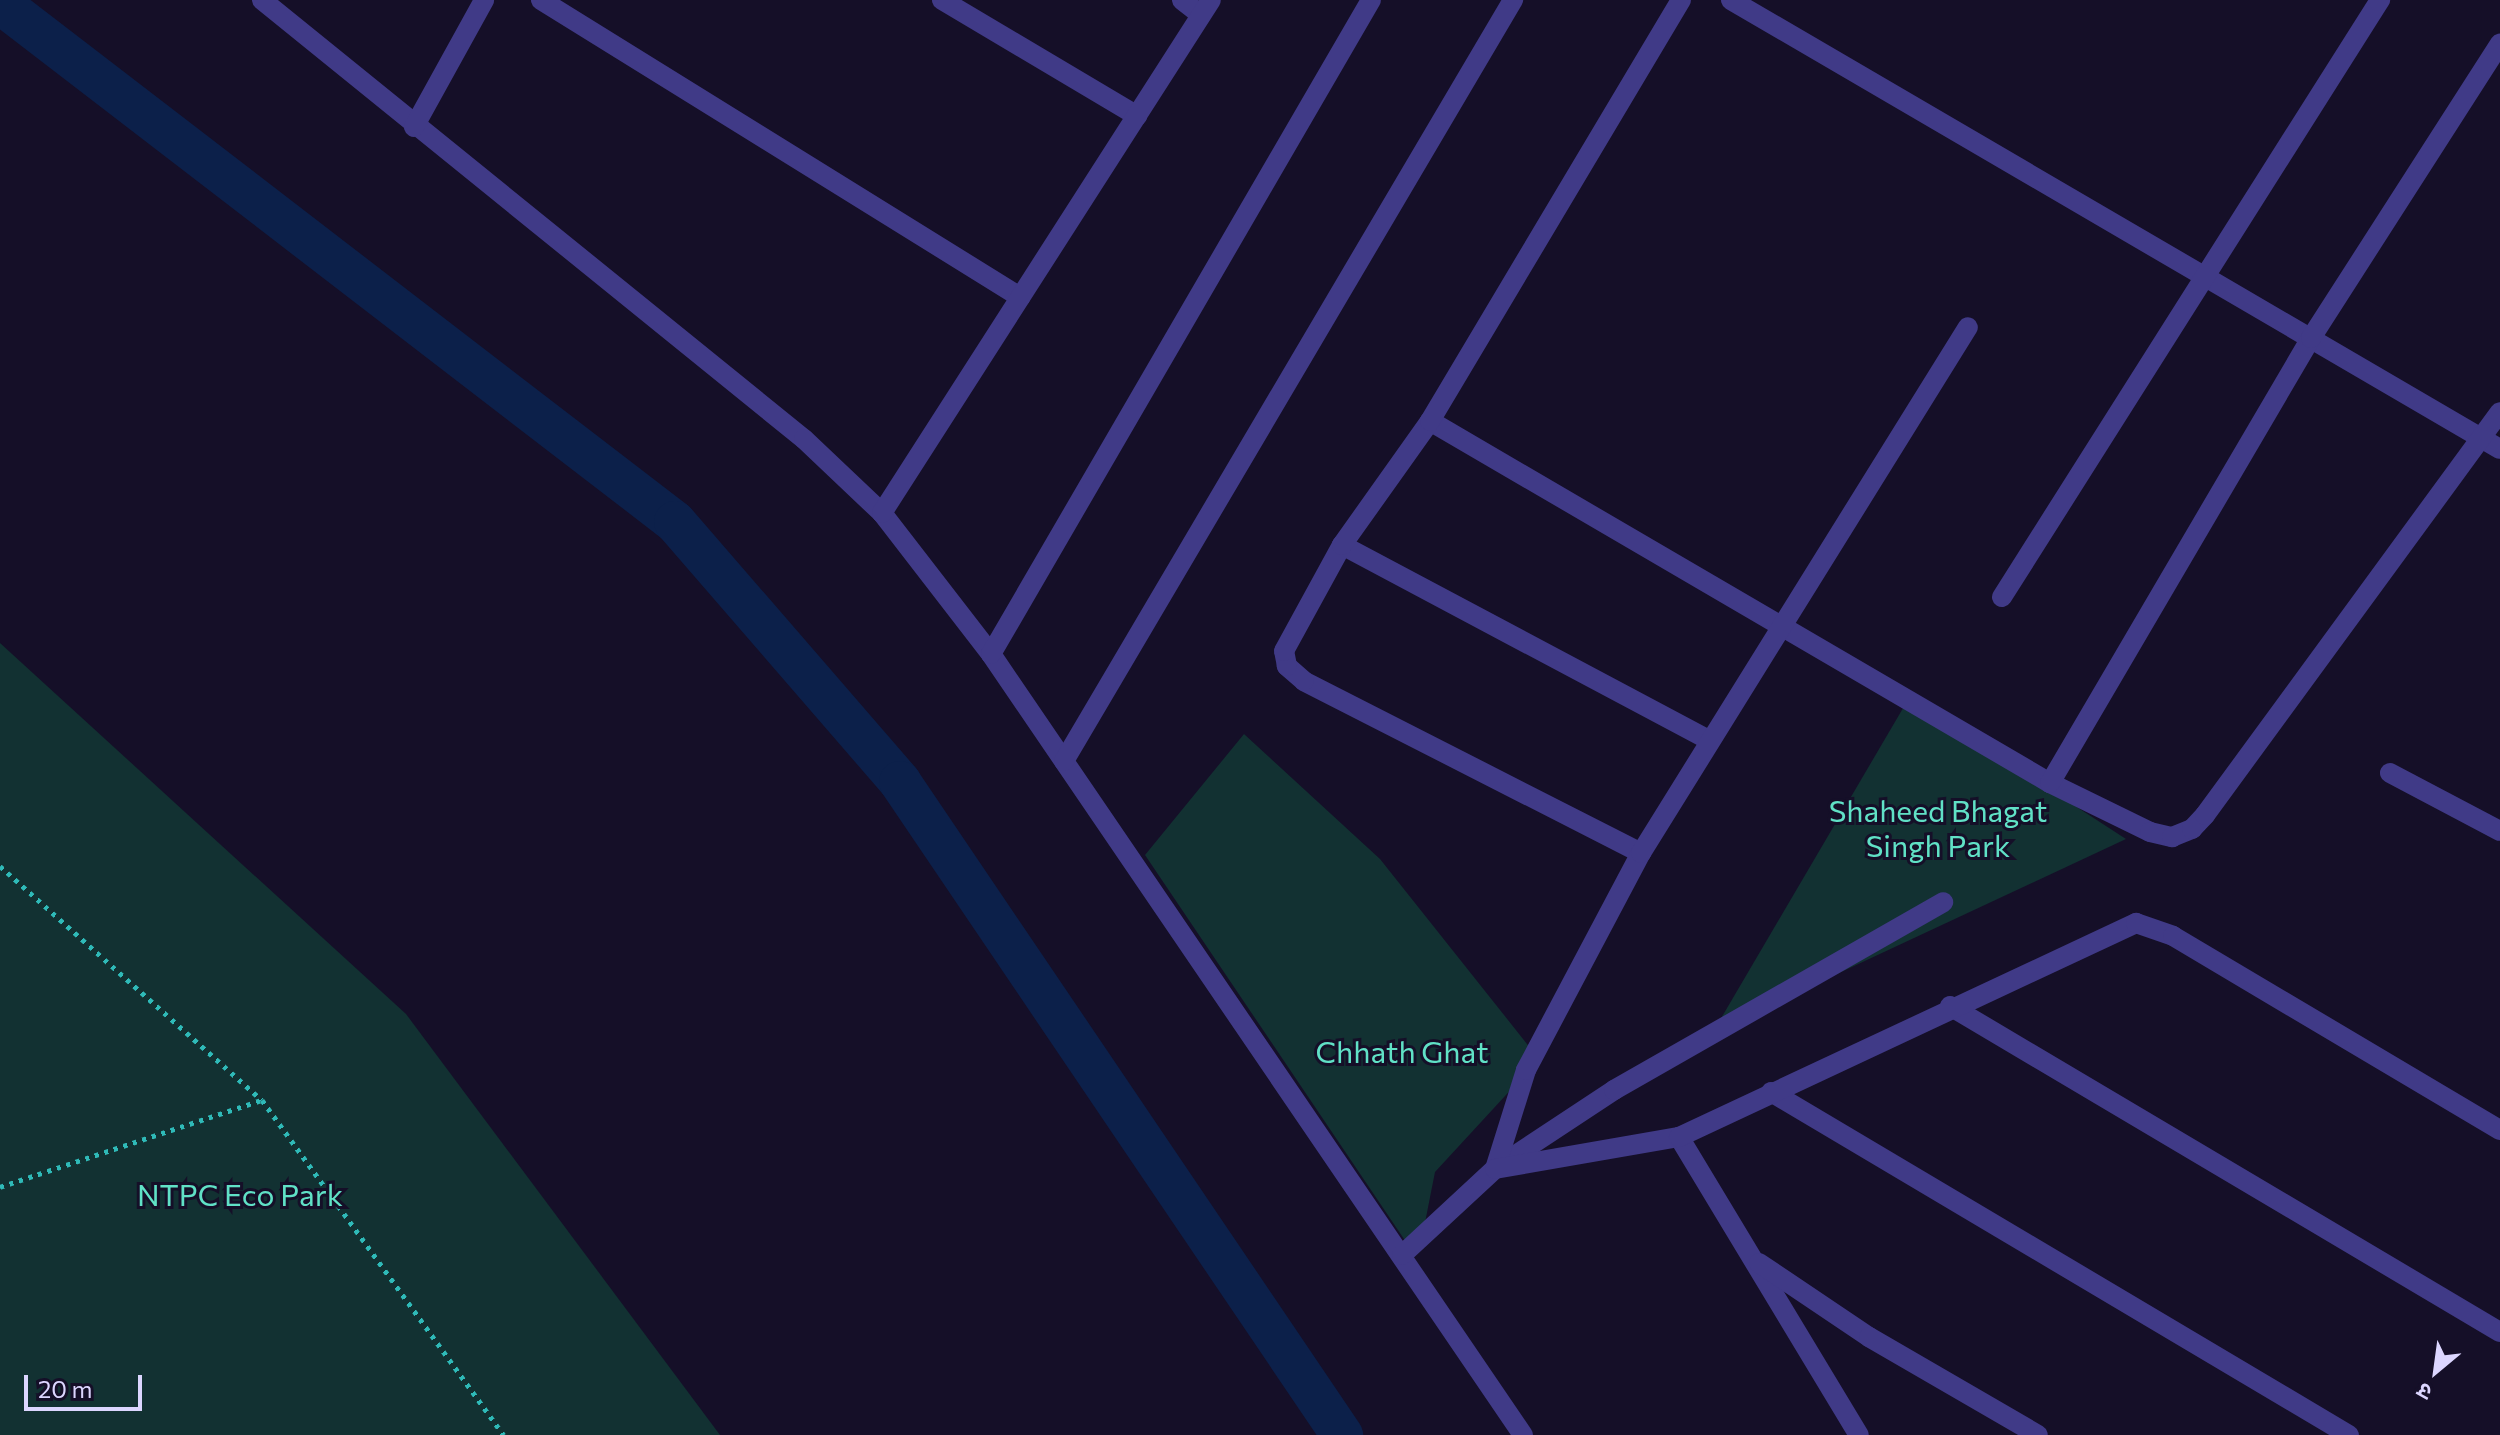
<!DOCTYPE html>
<meta charset="utf-8">
<style>
body{margin:0}
#map{position:relative;width:2500px;height:1435px;overflow:hidden;background:#150f28;font-family:Commissioner,"Noto Sans Devanagari",sans-serif}
div>[style]{position:absolute}
[style*='--x']{left:calc(var(--x)*1px);top:calc(var(--y)*1px);width:calc(var(--w)*1px);rotate:calc(var(--a)*1deg)}
.green>*{inset:0;background:#123132}
.canal>*{height:42px;margin:-21px;padding:0 21px;transform-origin:21px;border-radius:21px;background:#0c204a}
.path>*{height:5px;margin-top:-2.5px;transform-origin:0;background:repeating-linear-gradient(90deg,#2fbab8 0 4px,transparent 0 10px)}
.minor>*{height:20px;margin:-10px;padding:0 10px;transform-origin:10px;border-radius:10px;background:#403a87}
span{translate:-50% -50%;white-space:nowrap;text-align:center;line-height:1.15;-webkit-text-stroke:6px #150f28;paint-order:stroke}
.park-label{font-size:30px;color:#60e1c6}
.north{position:absolute;left:2396px;top:1331px;width:80px;height:80px;-webkit-text-stroke:6px #150f28;paint-order:stroke;rotate:209deg;font-size:22px;font-weight:700;line-height:32px;text-align:center;color:#dcd6ff}
.north::after{content:'';display:block;margin:auto;width:28px;height:36px;background:#dcd6ff;clip-path:polygon(50% 0,100% 100%,50% 72%,0 100%)}
.scale{position:absolute;left:24px;top:1375px;width:118px;height:36px;box-sizing:border-box;border:4px solid #dcd6ff;border-top:0;padding-left:10px;font-size:24px;line-height:28px;white-space:nowrap;color:#dcd6ff;-webkit-text-stroke:6px #150f28;paint-order:stroke}
</style>
<div id="map">
<div class="green">
<i style="clip-path:polygon(0 643px,406px 1014px,720px 1435px,0 1435px)"></i>
<i style="clip-path:polygon(1909px 698px,2126px 839px,1713px 1032px)"></i>
<i style="clip-path:polygon(1244px 734px,1380px 859px,1539px 1059px,1435px 1172px,1419px 1253px,1406px 1242px,1145px 855px)"></i>
</div>
<div class="canal">
<i style="--x:0;--y:3;--w:851;--a:37.56"></i>
<i style="--x:675;--y:522;--w:344;--a:49.1"></i>
<i style="--x:900;--y:782;--w:789;--a:55.91"></i>
</div>
<div class="path">
<i style="--x:0;--y:866;--w:351;--a:41.8"></i>
<i style="--x:262;--y:1100;--w:413;--a:54.2"></i>
<i style="--x:0;--y:1187;--w:276;--a:-18.4"></i>
</div>
<div class="minor">
<i style="--x:262;--y:0;--w:697;--a:39.01"></i>
<i style="--x:804;--y:439;--w:108;--a:43.5"></i>
<i style="--x:882;--y:513;--w:178;--a:52.3"></i>
<i style="--x:991;--y:654;--w:945;--a:55.74"></i>
<i style="--x:541;--y:0;--w:564;--a:31.8"></i>
<i style="--x:942;--y:0;--w:227;--a:30.7"></i>
<i style="--x:1182;--y:0;--w:24;--a:38"></i>
<i style="--x:1731;--y:0;--w:890;--a:30.28"></i>
<i style="--x:414;--y:127;--w:145;--a:-61.1"></i>
<i style="--x:1430;--y:421;--w:718;--a:30.28"></i>
<i style="--x:2050;--y:783;--w:111;--a:26.1"></i>
<i style="--x:2150;--y:832;--w:23;--a:13"></i>
<i style="--x:2172;--y:837;--w:22;--a:-22"></i>
<i style="--x:2192;--y:829;--w:19;--a:-47"></i>
<i style="--x:2205;--y:815;--w:499;--a:-53.8"></i>
<i style="--x:882;--y:513;--w:609;--a:-57.33"></i>
<i style="--x:1342;--y:545;--w:417;--a:28"></i>
<i style="--x:2002;--y:597;--w:707;--a:-57.66"></i>
<i style="--x:991;--y:654;--w:756;--a:-59.84"></i>
<i style="--x:1064;--y:761;--w:884;--a:-59.46"></i>
<i style="--x:2390;--y:773;--w:124;--a:27.8"></i>
<i style="--x:2050;--y:783;--w:516;--a:-59.61"></i>
<i style="--x:2311;--y:338;--w:350;--a:-57.3"></i>
<i style="--x:1641;--y:853;--w:378;--a:-153"></i>
<i style="--x:1304;--y:681;--w:23;--a:-139"></i>
<i style="--x:1287;--y:666;--w:15;--a:-101"></i>
<i style="--x:1284;--y:651;--w:121;--a:-61.3"></i>
<i style="--x:1342;--y:545;--w:152;--a:-54.6"></i>
<i style="--x:1430;--y:421;--w:490;--a:-59.2"></i>
<i style="--x:1950;--y:1006;--w:639;--a:30.66"></i>
<i style="--x:1771;--y:1092;--w:672;--a:30.69"></i>
<i style="--x:1679;--y:1137;--w:348;--a:58.9"></i>
<i style="--x:1505;--y:1162;--w:131;--a:-33.4"></i>
<i style="--x:1614;--y:1090;--w:379;--a:-29.7"></i>
<i style="--x:1495;--y:1169;--w:104;--a:-72.6"></i>
<i style="--x:1526;--y:1070;--w:246;--a:-62.1"></i>
<i style="--x:1641;--y:853;--w:619;--a:-58.13"></i>
<i style="--x:1402;--y:1255;--w:127;--a:-42.8"></i>
<i style="--x:1495;--y:1169;--w:187;--a:-9.9"></i>
<i style="--x:1679;--y:1137;--w:505;--a:-25.09"></i>
<i style="--x:2136;--y:923;--w:39;--a:19"></i>
<i style="--x:2173;--y:936;--w:380;--a:30.7"></i>
<i style="--x:1759;--y:1263;--w:133;--a:33.9"></i>
<i style="--x:1869;--y:1337;--w:195;--a:30.1"></i>
</div>
<div class="park-label">
<span style="left:1938px;top:827px">Shaheed Bhagat<br>Singh Park</span>
<span style="left:1402px;top:1051px">Chhath Ghat</span>
<span style="left:240px;top:1194px">NTPC Eco Park</span>
</div>
<div class="north">उ</div>
<div class="scale">20 m</div>
</div>
